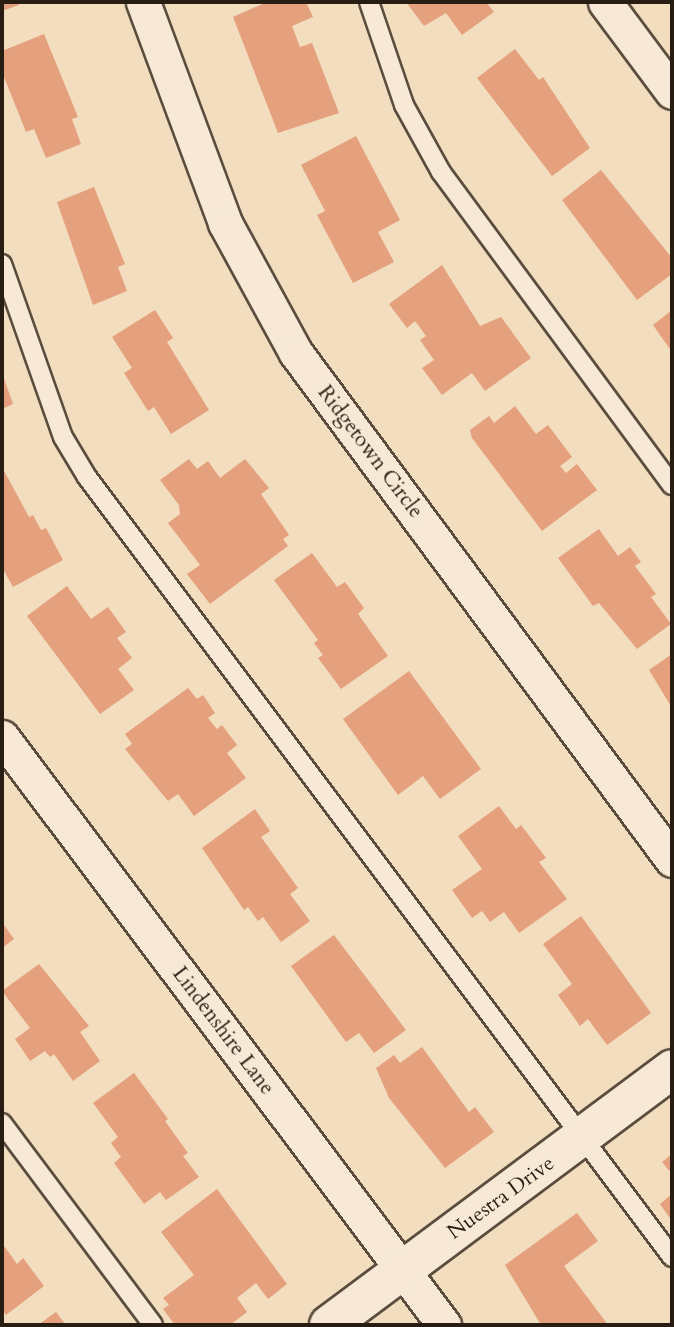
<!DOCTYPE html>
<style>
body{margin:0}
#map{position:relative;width:674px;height:1327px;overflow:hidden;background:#f2ddbe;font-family:Cardo,serif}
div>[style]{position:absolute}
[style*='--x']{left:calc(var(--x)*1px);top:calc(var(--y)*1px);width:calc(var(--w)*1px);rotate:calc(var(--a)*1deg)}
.building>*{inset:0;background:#e5a07e}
.roads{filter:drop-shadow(2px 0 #5a4d3e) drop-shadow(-2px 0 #5a4d3e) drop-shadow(0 2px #5a4d3e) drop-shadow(0 -2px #5a4d3e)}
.service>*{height:18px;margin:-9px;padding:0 9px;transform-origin:9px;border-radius:9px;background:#f7e9d5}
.minor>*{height:33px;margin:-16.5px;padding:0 16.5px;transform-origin:16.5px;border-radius:16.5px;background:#f7e9d5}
.tertiary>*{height:38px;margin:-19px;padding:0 19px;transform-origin:19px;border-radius:19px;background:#f7e9d5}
span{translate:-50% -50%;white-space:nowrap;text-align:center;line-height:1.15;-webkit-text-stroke:6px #f7e9d5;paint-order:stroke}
.street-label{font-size:21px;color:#271d13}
.frame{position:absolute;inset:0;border:4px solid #271d13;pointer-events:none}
</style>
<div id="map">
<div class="building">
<i style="clip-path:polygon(2px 2px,18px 2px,19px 5px,2px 11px)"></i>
<i style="clip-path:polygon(267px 2px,306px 2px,313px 17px,292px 26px,300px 47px,312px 43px,339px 113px,278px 133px,233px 17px)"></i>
<i style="clip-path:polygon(406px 2px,486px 2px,494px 12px,462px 35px,446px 13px,424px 26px)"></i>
<i style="clip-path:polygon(44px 34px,78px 117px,72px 119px,81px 144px,46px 158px,34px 129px,26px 132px,2px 72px,2px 51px)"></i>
<i style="clip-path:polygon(515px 49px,539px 80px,543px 77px,590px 148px,552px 176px,477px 78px)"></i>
<i style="clip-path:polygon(356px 136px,400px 220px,378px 232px,394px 262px,353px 283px,317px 215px,325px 211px,301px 165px)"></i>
<i style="clip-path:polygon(601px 170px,672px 258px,672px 274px,637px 300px,562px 200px)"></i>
<i style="clip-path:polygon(94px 187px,125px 264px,118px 267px,127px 291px,93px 305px,57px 202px)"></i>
<i style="clip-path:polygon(442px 265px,480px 326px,501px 317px,531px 358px,485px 391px,472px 373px,442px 395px,422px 368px,434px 360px,420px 340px,426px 336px,415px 321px,407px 328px,389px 304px)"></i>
<i style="clip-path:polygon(155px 310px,173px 338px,167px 342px,209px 410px,171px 434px,154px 407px,148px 411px,124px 373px,132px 368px,112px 337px)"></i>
<i style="clip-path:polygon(672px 310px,672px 352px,653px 325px)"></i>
<i style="clip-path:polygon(2px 373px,13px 404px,2px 409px)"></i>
<i style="clip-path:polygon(515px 406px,536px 434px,548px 425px,572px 457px,560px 466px,566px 473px,577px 464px,597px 490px,542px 531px,472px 438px,470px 430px,489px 416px,494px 423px)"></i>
<i style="clip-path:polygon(189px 459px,197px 469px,208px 461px,220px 478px,245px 459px,269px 488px,261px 494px,289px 535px,283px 539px,288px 546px,210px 604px,187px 574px,200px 565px,168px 523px,180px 514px,179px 505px,160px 480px)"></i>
<i style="clip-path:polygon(2px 467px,29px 517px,33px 515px,41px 530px,46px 528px,63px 560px,13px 587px,2px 567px)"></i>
<i style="clip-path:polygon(599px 529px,618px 556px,630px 547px,641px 562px,635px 566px,656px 594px,651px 597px,671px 624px,637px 649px,599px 603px,593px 606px,558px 558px)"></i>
<i style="clip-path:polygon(312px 553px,337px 587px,345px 582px,364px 608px,358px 614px,388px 656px,341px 689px,318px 658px,323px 655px,314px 643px,318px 640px,274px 580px)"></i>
<i style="clip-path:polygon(67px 586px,91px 619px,108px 607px,126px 632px,117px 638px,132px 658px,118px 669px,134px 690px,100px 714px,27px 616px)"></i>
<i style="clip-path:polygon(672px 654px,672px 708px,649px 670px)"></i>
<i style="clip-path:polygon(409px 671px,481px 769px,440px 799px,423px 776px,398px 795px,343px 719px)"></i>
<i style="clip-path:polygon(188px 688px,197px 699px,203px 695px,215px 713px,208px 718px,217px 729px,222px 725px,237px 745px,227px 753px,246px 778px,194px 816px,178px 794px,168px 801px,125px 749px,132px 744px,125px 734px)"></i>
<i style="clip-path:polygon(499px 806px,516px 829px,521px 825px,546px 858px,539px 862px,567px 899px,519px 933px,504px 912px,490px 922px,482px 911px,472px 918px,452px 890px,482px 869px,458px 836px)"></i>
<i style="clip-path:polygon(255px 809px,270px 831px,261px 837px,298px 888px,290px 894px,310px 921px,281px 942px,263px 917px,258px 921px,248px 907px,244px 910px,202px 848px)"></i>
<i style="clip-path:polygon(581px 916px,651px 1013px,607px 1045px,588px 1019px,580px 1026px,558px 995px,572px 984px,543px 944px)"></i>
<i style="clip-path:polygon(2px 922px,14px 939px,2px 948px)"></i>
<i style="clip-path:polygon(334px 935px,406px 1030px,374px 1053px,359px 1033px,346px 1042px,291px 966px)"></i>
<i style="clip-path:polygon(39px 964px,89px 1026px,80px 1032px,100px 1061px,73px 1081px,54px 1054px,50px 1057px,45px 1051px,30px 1061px,15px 1039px,30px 1028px,2px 991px)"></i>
<i style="clip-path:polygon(422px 1047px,469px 1112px,475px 1107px,494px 1132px,445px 1168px,389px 1098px,376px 1068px,394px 1055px,400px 1063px)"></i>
<i style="clip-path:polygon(134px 1073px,168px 1119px,165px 1121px,188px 1153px,183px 1156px,199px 1177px,166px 1200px,160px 1192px,144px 1204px,114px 1163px,121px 1157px,111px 1143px,118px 1137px,93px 1103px)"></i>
<i style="clip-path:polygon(672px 1154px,672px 1174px,662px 1162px)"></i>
<i style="clip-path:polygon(217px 1189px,287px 1284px,268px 1299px,256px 1283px,237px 1298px,247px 1312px,230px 1325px,175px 1325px,163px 1309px,169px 1305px,163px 1298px,194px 1275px,161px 1232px)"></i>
<i style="clip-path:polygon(672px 1194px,672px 1221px,660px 1204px)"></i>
<i style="clip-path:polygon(577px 1213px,598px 1241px,564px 1266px,608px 1325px,541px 1325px,505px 1265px)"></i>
<i style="clip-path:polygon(2px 1243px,17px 1264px,23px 1258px,44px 1286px,6px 1315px,2px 1309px)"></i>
<i style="clip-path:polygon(56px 1312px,66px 1325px,38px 1325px)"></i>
</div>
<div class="roads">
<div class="service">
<i style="--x:369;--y:2;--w:109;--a:71.2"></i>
<i style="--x:404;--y:105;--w:77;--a:61.1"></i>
<i style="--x:441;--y:172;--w:389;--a:53.6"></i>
<i style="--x:2;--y:264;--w:183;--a:70.6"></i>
<i style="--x:63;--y:437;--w:47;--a:59"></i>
<i style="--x:87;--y:477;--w:975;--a:53.13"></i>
<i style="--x:2;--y:1123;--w:252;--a:53.2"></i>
</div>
<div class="minor">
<i style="--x:143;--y:2;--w:236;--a:69.6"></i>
<i style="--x:225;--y:223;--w:148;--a:61.4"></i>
<i style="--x:296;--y:353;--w:631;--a:53.44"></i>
<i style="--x:605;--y:2;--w:112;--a:53.3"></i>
<i style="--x:2;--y:737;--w:736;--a:53.07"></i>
</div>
<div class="tertiary">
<i style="--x:329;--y:1325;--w:428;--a:-36.7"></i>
</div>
</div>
<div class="street-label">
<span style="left:370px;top:452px;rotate:53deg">Ridgetown Circle</span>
<span style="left:223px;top:1031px;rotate:53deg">Lindenshire Lane</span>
<span style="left:501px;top:1198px;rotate:-36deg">Nuestra Drive</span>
</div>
<div class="frame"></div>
</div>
